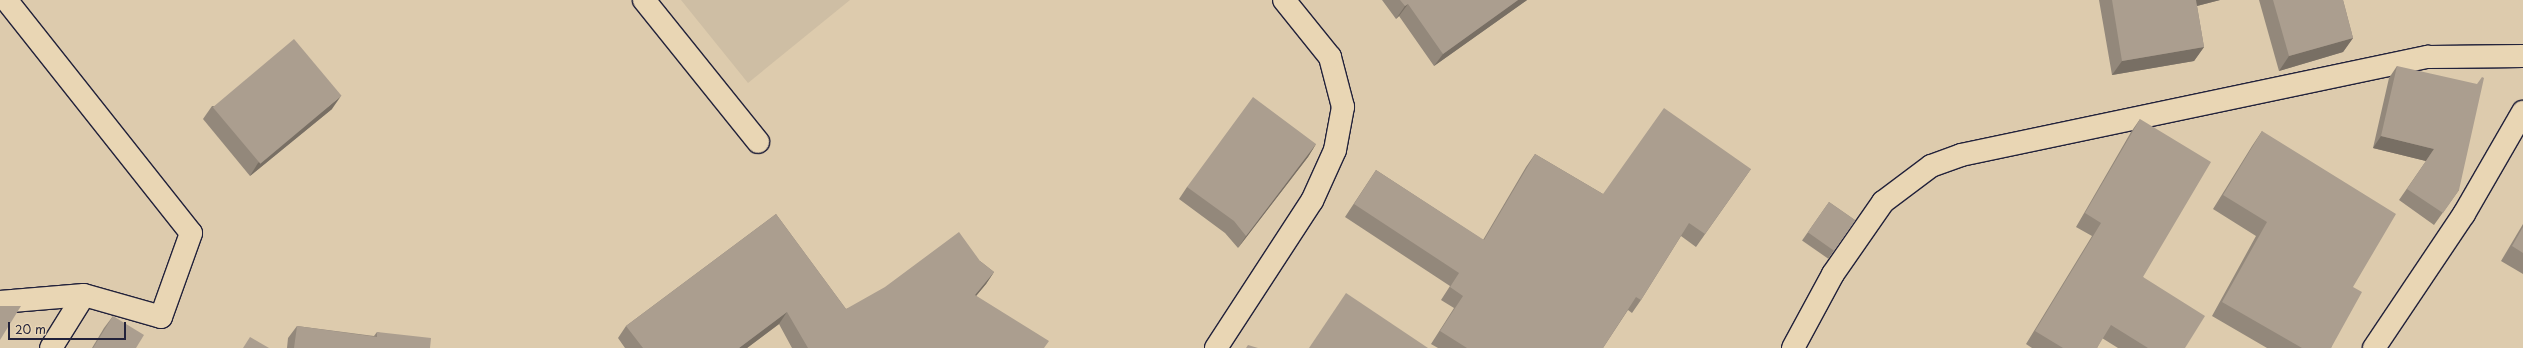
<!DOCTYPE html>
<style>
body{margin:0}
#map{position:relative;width:2523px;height:348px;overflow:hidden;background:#ddcbad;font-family:"Playpen Sans",sans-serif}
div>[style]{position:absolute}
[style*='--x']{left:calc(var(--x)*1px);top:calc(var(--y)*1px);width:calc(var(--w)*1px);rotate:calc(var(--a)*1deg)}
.built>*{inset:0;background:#cebea4}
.roads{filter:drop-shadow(1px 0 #22223b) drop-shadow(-1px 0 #22223b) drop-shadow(0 1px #22223b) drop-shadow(0 -1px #22223b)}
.minor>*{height:22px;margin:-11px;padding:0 11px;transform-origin:11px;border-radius:11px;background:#e9d6b4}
.wall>*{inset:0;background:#93887b;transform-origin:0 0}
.shaded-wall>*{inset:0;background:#786f64}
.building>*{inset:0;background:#ab9e8f;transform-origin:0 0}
span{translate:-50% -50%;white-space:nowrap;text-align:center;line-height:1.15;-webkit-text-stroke:3px #e9d6b4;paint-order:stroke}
.scale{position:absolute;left:8px;top:322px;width:118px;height:18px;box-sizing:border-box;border:2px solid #22223b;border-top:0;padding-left:5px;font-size:12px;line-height:14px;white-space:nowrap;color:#22223b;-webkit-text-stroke:3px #e9d6b4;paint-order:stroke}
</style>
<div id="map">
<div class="built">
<i style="clip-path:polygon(681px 0,850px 0,748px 83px)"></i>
</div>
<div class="roads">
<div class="minor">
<i style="--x:644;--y:0;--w:182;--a:51.2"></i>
<i style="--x:0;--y:302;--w:84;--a:-4.8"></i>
<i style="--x:84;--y:295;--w:80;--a:15.9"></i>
<i style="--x:161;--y:317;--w:89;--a:-70.3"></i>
<i style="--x:191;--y:233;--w:298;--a:-128.4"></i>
<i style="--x:51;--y:348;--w:62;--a:-58.1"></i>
<i style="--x:1216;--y:348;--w:176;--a:-56.9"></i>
<i style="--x:1312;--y:201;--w:56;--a:-65.7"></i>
<i style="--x:1335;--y:150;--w:44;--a:-79.5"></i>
<i style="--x:1343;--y:107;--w:52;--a:-104.6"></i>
<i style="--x:1330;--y:57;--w:73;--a:-128.9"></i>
<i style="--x:1793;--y:348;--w:84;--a:-61.6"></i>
<i style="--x:1833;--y:274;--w:88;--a:-55.2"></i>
<i style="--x:1883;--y:202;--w:60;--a:-36.9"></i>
<i style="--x:1931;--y:166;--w:32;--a:-20"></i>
<i style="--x:1961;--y:155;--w:477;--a:-11.9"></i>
<i style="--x:2428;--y:57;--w:95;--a:-0.6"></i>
<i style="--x:2374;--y:348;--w:161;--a:-56.1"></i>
<i style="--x:2464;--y:214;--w:118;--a:-60"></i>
</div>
</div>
<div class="wall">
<i style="clip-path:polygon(1382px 0,1527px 0,1434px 66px,1399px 16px,1396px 19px)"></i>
<i style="clip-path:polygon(2099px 0,2220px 0,2197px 6px,2204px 47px,2194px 61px,2112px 75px)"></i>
<i style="clip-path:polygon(2259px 0,2343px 0,2353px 38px,2343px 52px,2279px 71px)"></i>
<i style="clip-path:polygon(2397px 66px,2459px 190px,2434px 225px,2399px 200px,2426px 161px,2373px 148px,2389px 78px)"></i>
<i style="clip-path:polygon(212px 106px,332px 109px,250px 176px,203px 119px)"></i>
<i style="clip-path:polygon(2140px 119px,2143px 277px,2185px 348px,2118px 348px,2102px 338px,2097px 348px,2032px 348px,2026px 344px,2092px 236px,2076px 227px,2131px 132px)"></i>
<i style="clip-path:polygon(2262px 131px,2353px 287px,2331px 348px,2267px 348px,2212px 316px,2256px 236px,2213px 209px,2252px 146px)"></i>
<i style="clip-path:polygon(1316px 144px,1308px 157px,1238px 248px,1225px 233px,1179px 199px,1187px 187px)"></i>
<i style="clip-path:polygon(1535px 154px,1603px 194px,1751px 169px,1696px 247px,1681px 236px,1641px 300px,1632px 313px,1628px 310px,1603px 348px,1438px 348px,1431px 344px,1454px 308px,1441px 300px,1450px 286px,1345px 217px,1376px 170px,1483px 240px,1526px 167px)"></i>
<i style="left:1829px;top:202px;width:32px;height:47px;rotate:35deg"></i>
<i style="clip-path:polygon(776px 214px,846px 309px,980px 261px,994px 272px,986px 284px,976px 296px,1044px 348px,792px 348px,779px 324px,747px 348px,625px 348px,618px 338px,626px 326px)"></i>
<i style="clip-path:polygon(2523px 224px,2523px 274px,2501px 261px)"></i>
<i style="clip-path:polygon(113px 316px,136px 348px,92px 348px,104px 328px)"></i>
<i style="clip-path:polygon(297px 326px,374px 336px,377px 332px,430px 348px,287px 348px,288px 338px)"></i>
</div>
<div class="shaded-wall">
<i style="clip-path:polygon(1518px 0,1527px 0,1434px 66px,1443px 54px)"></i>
<i style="clip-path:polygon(2192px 0,2220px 0,2185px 9px)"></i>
<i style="clip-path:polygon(1408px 4px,1399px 16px,1396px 19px,1405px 6px)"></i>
<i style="clip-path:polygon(2353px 38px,2343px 52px,2279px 71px,2289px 56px)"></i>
<i style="clip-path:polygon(2204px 47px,2194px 61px,2112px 75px,2122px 61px)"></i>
<i style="clip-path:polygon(341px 96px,332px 109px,250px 176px,258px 163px)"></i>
<i style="clip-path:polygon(2381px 136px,2434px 149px,2426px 161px,2373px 148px)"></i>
<i style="clip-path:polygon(1316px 144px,1308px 157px,1238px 248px,1246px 236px)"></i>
<i style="clip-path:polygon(994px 272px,986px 284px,966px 308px,975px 295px)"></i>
<i style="clip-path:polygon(787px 312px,779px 324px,747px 348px,739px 348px)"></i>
</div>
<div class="building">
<i style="clip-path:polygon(1400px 0,1518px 0,1443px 54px,1408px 4px,1405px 6px)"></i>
<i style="clip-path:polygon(2112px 0,2196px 0,2204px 47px,2122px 61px)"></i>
<i style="clip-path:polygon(2273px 0,2343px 0,2353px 38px,2289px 56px)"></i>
<i style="left:294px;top:39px;width:74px;height:106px;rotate:50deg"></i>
<i style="clip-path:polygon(2397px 66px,2477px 84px,2482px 77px,2484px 78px,2459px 190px,2443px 213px,2407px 189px,2434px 149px,2381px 136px)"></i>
<i style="clip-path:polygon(1253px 97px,1316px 144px,1246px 236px,1234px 221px,1187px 187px)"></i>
<i style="clip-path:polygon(1664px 108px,1751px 169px,1705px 234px,1689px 223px,1641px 300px,1636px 297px,1603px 348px,1467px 348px,1440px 331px,1463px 296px,1450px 287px,1459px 273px,1354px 204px,1376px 170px,1484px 240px,1535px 154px,1603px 194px)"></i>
<i style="clip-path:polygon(2140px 119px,2211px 162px,2143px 277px,2205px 316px,2185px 348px,2148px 348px,2111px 325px,2097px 348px,2063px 348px,2035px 331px,2101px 223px,2085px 213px)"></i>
<i style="clip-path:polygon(2262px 131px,2396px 214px,2353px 287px,2362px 292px,2331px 348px,2302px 348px,2222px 302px,2267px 222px,2223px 195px)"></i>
<i style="left:1829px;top:202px;width:32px;height:37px;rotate:35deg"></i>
<i style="clip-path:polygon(776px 214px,846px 309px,885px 287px,959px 232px,980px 261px,994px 272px,975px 295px,1049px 341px,1044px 348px,808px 348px,787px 312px,739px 348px,643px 348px,626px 326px)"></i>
<i style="clip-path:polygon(2523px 227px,2523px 253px,2512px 246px)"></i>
<i style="clip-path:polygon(1346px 293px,1428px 348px,1309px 348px)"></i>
<i style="clip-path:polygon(0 306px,21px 306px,0 340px)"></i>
<i style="clip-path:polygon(113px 316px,144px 335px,136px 348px,93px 348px)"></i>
<i style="clip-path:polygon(297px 326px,377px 337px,377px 332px,431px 338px,430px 348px,294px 348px)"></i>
<i style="clip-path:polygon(250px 337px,269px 348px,243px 348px)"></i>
<i style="clip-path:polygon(1248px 345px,1258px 348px,1246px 348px)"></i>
</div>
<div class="scale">20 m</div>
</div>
